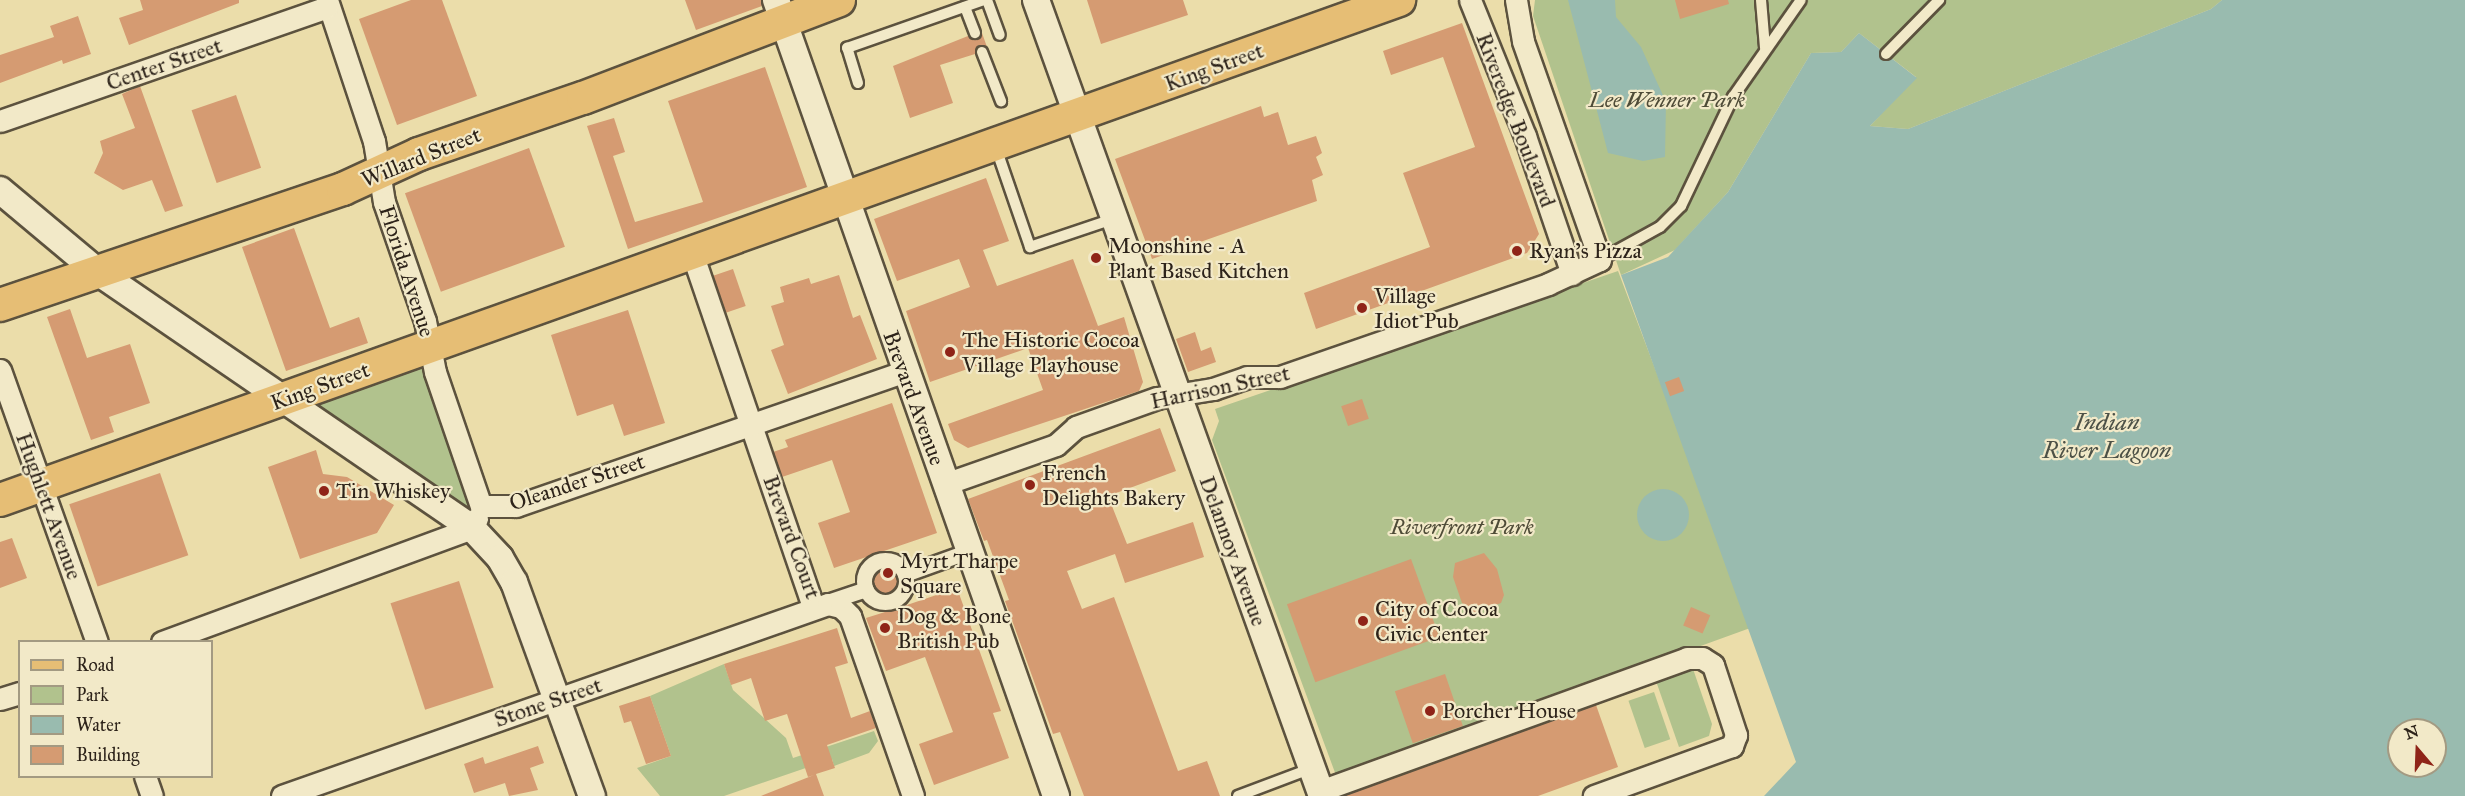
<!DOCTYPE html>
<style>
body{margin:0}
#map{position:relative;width:2465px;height:796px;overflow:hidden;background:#ebddaa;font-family:"IM FELL Great Primer",serif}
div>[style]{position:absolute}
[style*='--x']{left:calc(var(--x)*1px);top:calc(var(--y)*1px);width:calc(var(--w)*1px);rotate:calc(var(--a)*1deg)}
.green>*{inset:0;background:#b1c28d;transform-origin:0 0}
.water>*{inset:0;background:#99bbaf}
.round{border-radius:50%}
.building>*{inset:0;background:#d59b72;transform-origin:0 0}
.roads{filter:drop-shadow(2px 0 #5c523e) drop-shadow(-2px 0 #5c523e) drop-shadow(0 2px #5c523e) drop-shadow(0 -2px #5c523e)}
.service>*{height:10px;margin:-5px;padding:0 5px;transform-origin:5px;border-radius:5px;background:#f2e9c8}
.pedestrian>*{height:15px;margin:-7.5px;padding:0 7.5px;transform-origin:7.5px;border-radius:7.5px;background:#f2e9c8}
.pedestrian>.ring{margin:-7.5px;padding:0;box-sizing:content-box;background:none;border:15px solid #f2e9c8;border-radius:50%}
.minor>*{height:21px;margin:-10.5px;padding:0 10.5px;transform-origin:10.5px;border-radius:10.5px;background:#f2e9c8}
.tertiary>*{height:26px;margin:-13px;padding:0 13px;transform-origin:13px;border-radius:13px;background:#f2e9c8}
.primary>*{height:32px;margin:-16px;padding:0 16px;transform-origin:16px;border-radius:16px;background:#e6be75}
.dots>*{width:16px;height:16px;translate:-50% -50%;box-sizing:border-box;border:3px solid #f2e9c8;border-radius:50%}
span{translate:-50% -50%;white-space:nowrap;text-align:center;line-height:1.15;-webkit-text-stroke:4.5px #f2e9c8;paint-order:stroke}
.street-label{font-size:22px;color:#2d231a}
.park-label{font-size:22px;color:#4e4b37;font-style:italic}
.poi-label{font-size:22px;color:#2d231a}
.left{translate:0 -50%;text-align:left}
.water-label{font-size:24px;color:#4d5147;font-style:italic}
.legend{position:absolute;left:18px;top:640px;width:195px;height:138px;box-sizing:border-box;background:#f2e9c8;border:2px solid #a39a82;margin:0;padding:8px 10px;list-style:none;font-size:18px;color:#2d231a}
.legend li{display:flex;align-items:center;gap:12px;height:30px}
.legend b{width:30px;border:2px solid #a39a82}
.north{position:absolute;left:2387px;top:718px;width:60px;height:60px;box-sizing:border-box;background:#f2e9c8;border:2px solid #a39a82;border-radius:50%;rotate:341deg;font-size:16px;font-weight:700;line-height:24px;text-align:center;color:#2d231a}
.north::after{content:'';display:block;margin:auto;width:21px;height:27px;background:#8f2418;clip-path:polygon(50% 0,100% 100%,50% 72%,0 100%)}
</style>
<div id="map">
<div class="green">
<i style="clip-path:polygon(1535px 0,2222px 0,2211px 9px,1908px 129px,1870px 126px,1916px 77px,1859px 33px,1841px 52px,1811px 53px,1728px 192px,1675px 250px,1621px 275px,1533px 16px)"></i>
<i style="clip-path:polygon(1618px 271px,1753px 627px,1337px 778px,1212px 440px,1219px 421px,1215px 409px)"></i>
<i style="clip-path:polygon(423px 361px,470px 505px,468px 513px,307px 402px)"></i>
<i style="clip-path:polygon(724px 664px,733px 690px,786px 738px,793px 758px,874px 731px,878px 741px,869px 753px,834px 766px,832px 759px,724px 796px,660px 796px,637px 768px,671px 756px,650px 696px)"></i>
<i style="clip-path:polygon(1693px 669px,1712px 724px,1709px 736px,1679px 747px,1656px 681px)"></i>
<i style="left:1654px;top:692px;width:50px;height:27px;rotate:71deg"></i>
</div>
<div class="water">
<i style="clip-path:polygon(1568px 0,1615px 0,1616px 17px,1641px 47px,1666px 102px,1665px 157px,1643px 161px,1608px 153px)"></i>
<i style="clip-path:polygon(evenodd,2222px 0,2465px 0,2465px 796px,1764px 796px,1796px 762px,1621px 275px,1668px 257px,1728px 192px,1811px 53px,1841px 52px,1859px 33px,1917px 78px,1870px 126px,1908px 129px,2211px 9px,2222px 0,2399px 730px,2435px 730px,2435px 766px,2399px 766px,2399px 730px)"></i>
<i class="round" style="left:1637px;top:489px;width:52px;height:52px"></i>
</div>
<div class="building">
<i style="clip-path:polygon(140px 0,239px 0,239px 3px,129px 45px,119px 18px,143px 10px)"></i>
<i style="clip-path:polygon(411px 0,442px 0,477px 96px,397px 125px,359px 19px)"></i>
<i style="clip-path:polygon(685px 0,761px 0,762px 6px,696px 30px)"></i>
<i style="clip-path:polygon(1087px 0,1183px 0,1188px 15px,1101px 44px)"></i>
<i style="clip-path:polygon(1675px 0,1728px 0,1729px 4px,1680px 19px)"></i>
<i style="clip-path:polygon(78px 16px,91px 54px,63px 64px,62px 60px,0 83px,0 55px,54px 37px,50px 26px)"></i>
<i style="clip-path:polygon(1462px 23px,1539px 234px,1527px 253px,1316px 329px,1304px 293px,1430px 247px,1403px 173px,1475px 147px,1443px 57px,1391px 75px,1383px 51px)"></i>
<i style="clip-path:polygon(982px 33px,987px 47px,979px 45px,975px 54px,940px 65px,953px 103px,910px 118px,893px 66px,968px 36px,977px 40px)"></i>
<i style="clip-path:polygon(765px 67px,807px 187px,628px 249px,587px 126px,614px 118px,625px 152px,613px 156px,635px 222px,703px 202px,668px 101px)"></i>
<i style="clip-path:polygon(140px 86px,183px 206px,165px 212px,152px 180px,123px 190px,94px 173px,103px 153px,100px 141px,135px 128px,122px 94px)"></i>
<i style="left:236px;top:95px;width:77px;height:47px;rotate:71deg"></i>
<i style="clip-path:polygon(1261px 106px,1264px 117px,1278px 112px,1288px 145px,1316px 136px,1322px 153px,1316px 157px,1323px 175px,1312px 180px,1317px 201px,1152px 259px,1115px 159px)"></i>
<i style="left:529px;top:148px;width:105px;height:132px;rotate:70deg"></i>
<i style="clip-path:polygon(986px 178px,1009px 241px,983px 250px,997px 286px,1073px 259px,1098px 326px,1124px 317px,1143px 382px,1139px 391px,968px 448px,954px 440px,948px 424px,1043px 390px,1028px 348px,930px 382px,906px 311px,970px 287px,959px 259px,897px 281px,874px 219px)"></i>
<i style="clip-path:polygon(294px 228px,330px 328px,359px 317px,368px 343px,286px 371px,242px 247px)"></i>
<i style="left:733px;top:269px;width:39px;height:21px;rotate:71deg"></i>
<i style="clip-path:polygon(839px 275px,853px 318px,860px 315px,877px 359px,788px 394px,771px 350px,784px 345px,771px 306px,784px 302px,780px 287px,809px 278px,811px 284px)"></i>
<i style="clip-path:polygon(70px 309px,87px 358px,130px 344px,150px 403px,109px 417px,114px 432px,91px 440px,47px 317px)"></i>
<i style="clip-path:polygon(628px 310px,665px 423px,624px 436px,613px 404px,577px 416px,551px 335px)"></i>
<i style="clip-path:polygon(1195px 332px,1201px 351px,1211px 347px,1216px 362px,1188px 372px,1176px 339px)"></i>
<i style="left:1679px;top:377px;width:15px;height:15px;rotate:70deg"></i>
<i style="left:1362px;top:399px;width:21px;height:22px;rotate:71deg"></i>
<i style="clip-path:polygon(892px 403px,937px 533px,834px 568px,818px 523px,850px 512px,832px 460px,782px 477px,773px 452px,788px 447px,785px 440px)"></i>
<i style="clip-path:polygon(1160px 428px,1176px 471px,1108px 496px,1127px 544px,1193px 522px,1204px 557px,1125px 583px,1115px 554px,1067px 571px,1082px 609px,1114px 597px,1178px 771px,1207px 761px,1220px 796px,1084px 796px,1060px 732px,1053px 734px,1005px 601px,1009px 600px,987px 540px,984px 541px,968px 499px)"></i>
<i style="clip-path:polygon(316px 450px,323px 474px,347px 477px,394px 505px,377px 533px,300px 559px,268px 467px)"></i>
<i style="left:160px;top:473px;width:87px;height:96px;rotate:71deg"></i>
<i style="clip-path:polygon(12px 538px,27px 578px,0 588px,0 542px)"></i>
<i style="clip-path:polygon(1484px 553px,1497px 569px,1504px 595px,1501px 603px,1474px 613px,1462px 603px,1453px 577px,1455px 563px)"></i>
<i style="left:1411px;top:559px;width:83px;height:132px;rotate:70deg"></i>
<i style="clip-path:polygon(881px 567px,896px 571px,907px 605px,957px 588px,1001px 711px,993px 713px,1009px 758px,934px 785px,919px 744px,953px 732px,925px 657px,886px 671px,866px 618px,885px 612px,872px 579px)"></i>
<i style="left:459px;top:581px;width:112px;height:72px;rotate:72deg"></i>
<i style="left:1691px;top:607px;width:21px;height:20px;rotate:23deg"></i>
<i style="clip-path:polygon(837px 628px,848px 663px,835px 667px,851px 718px,870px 711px,876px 728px,827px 745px,835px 768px,816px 774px,824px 796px,761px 796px,814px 775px,808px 777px,787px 714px,765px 721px,751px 678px,731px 685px,724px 664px)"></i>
<i style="left:1445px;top:674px;width:55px;height:53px;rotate:71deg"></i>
<i style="clip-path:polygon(650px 696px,671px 756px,646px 764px,631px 721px,624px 723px,619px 706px)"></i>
<i style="clip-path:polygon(1596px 705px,1618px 767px,1538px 796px,1344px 796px)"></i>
<i style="clip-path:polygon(538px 746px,544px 763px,530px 768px,538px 790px,509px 796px,505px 783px,474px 793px,464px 764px,483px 757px,485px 764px)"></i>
</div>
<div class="roads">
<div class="service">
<i style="--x:987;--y:0;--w:37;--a:70"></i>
<i style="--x:1761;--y:0;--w:48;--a:85.2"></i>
<i style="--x:965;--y:7;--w:28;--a:69"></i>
<i style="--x:982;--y:52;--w:53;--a:68.8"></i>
<i style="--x:1886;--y:54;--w:76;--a:-45.5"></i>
<i style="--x:858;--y:83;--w:37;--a:-107"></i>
<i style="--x:847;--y:48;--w:145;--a:-19.3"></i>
<i style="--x:996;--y:148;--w:105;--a:71"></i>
<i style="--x:1030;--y:247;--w:88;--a:-18.6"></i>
<i style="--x:1600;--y:260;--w:68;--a:-28.8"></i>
<i style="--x:1660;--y:227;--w:30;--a:-45"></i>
<i style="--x:1681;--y:206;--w:121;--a:-64.5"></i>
<i style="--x:1733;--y:97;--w:118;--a:-55"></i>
<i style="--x:1238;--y:796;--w:79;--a:-20.7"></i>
</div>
<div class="pedestrian">
<i class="ring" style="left:864px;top:560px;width:27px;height:27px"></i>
<i style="--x:905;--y:574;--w:68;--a:-19.8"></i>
<i style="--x:824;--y:603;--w:44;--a:-18.4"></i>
</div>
<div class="minor">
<i style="--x:327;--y:0;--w:149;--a:71.6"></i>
<i style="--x:374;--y:141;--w:62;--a:80.7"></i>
<i style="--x:384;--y:202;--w:126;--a:71"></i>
<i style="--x:425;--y:321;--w:52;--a:78.9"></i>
<i style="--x:435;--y:372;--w:142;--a:71.1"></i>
<i style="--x:1470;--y:0;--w:147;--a:68"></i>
<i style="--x:1525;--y:136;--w:146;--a:71.2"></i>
<i style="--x:0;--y:121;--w:346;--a:-19.2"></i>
<i style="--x:692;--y:253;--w:374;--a:71.1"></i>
<i style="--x:0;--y:370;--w:289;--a:70.4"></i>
<i style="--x:945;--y:484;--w:118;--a:-19.4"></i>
<i style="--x:1056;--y:445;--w:27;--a:-42"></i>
<i style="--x:1076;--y:427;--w:86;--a:-19.7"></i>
<i style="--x:1157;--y:398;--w:57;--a:-9.1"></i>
<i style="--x:1213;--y:389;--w:36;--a:-19"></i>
<i style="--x:1247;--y:377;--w:33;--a:0"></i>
<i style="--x:1280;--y:377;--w:284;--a:-19.1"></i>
<i style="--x:1548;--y:284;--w:57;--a:-24.8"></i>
<i style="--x:1600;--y:260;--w:232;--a:-109.4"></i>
<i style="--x:1523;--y:41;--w:42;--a:-99.7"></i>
<i style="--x:481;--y:506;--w:35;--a:0"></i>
<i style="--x:516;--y:506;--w:410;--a:-19.1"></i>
<i style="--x:162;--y:642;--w:330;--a:-20.2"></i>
<i style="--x:472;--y:528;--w:11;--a:-63"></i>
<i style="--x:0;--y:699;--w:21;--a:-17"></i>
<i style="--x:145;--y:776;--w:21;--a:71"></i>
<i style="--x:1320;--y:791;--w:390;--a:-19.9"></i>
<i style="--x:1687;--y:658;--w:15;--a:0"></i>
<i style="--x:1702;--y:658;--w:13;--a:32"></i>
<i style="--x:1713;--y:665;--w:74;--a:71.8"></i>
<i style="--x:1736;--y:735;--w:12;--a:110"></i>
<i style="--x:1732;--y:746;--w:147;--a:160.1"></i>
<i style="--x:282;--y:796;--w:579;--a:-19.37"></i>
<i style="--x:828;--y:604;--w:13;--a:13"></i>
<i style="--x:841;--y:607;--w:13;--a:45"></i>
<i style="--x:850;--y:616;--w:191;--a:70.7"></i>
</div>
<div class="tertiary">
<i style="--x:776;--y:0;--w:844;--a:70.62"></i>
<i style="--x:1036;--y:0;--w:846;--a:70.24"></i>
<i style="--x:0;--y:190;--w:128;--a:39.9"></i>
<i style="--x:98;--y:272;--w:453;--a:34.4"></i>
<i style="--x:472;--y:528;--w:41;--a:47"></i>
<i style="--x:500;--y:558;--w:28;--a:60"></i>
<i style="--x:514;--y:582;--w:228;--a:70"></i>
</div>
<div class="primary">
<i style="--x:0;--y:305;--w:362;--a:-18.7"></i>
<i style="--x:343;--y:189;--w:84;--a:-24.7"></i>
<i style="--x:419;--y:154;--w:173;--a:-18.9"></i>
<i style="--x:583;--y:98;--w:274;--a:-20.9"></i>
<i style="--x:0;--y:500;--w:1486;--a:-19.67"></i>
</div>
</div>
<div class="dots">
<i style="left:1517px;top:251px;background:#8f2418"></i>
<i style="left:1096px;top:258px;background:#8f2418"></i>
<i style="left:1362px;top:308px;background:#8f2418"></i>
<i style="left:950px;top:352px;background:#8f2418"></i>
<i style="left:1030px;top:485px;background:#8f2418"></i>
<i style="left:324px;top:491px;background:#8f2418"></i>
<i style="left:888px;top:573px;background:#8f2418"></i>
<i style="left:1363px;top:621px;background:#8f2418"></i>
<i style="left:885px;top:628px;background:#8f2418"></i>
<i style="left:1430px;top:711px;background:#8f2418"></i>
</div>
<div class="street-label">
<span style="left:164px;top:64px;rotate:-19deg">Center Street</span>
<span style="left:1214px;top:67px;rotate:-20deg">King Street</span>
<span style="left:1516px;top:120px;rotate:69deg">Riveredge Boulevard</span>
<span style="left:421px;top:157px;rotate:-22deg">Willard Street</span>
<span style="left:407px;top:271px;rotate:72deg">Florida Avenue</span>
<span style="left:320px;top:386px;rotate:-20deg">King Street</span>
<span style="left:1220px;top:387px;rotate:-12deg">Harrison Street</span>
<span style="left:914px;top:398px;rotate:70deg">Brevard Avenue</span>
<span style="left:577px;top:482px;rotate:-18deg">Oleander Street</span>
<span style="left:49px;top:506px;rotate:70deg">Hughlett Avenue</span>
<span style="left:792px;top:537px;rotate:70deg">Brevard Court</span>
<span style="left:1233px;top:551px;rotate:70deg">Delannoy Avenue</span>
<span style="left:548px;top:702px;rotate:-19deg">Stone Street</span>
</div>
<div class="park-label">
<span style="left:1667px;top:100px">Lee Wenner Park</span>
<span style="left:1462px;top:527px">Riverfront Park</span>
</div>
<div class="poi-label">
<span class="left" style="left:1108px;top:258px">Moonshine - A<br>Plant Based Kitchen</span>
<span class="left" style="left:1529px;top:251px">Ryan's Pizza</span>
<span class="left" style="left:1374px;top:308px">Village<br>Idiot Pub</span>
<span class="left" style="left:962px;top:352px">The Historic Cocoa<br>Village Playhouse</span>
<span class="left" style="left:1042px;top:485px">French<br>Delights Bakery</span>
<span class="left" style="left:336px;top:491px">Tin Whiskey</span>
<span class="left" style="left:900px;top:573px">Myrt Tharpe<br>Square</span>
<span class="left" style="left:1375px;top:621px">City of Cocoa<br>Civic Center</span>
<span class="left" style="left:897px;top:628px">Dog &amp; Bone<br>British Pub</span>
<span class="left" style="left:1442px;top:711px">Porcher House</span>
</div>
<div class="water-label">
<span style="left:2107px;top:437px">Indian<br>River Lagoon</span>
</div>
<ul class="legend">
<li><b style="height:8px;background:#e6be75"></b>Road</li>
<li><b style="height:16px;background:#b1c28d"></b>Park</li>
<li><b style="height:16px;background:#99bbaf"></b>Water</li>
<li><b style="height:16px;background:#d59b72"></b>Building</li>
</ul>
<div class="north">N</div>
</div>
